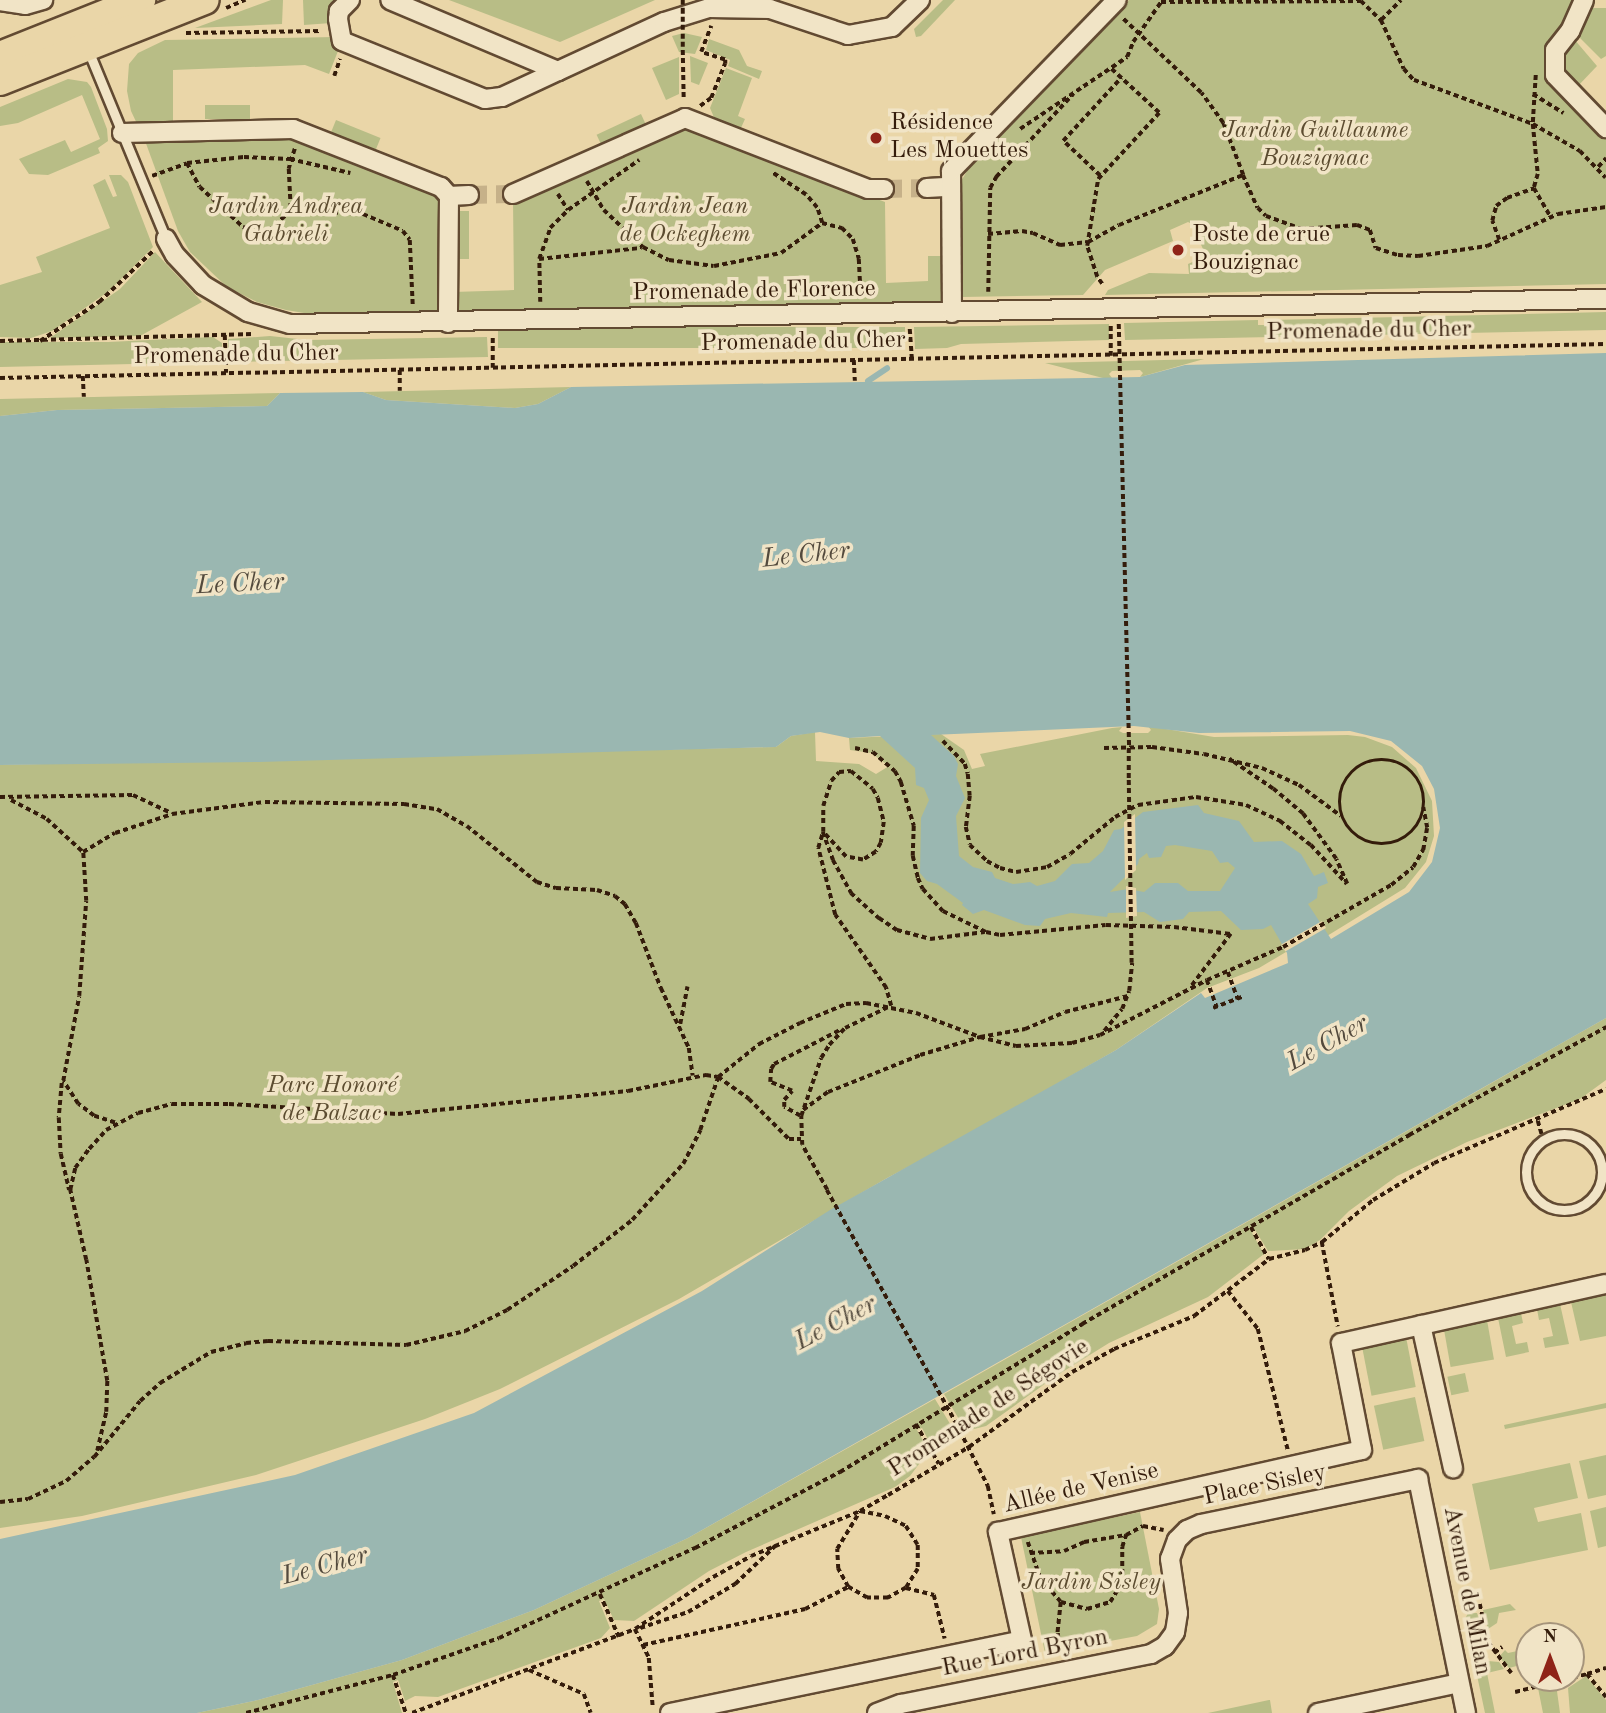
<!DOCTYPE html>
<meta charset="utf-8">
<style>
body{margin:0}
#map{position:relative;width:1606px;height:1713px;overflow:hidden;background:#ead6a8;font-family:"Old Standard TT",serif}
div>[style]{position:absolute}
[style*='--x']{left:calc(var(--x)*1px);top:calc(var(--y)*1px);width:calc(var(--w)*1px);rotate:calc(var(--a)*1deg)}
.green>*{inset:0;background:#b8bd86;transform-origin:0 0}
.water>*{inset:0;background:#9ab7b1}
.pier>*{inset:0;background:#ead6a8;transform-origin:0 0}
.stream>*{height:6px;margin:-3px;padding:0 3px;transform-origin:3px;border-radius:3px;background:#9ab7b1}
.street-tunnel>*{height:18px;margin-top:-9px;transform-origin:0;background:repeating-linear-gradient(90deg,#c6b189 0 18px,transparent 0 27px)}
.path>*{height:3.5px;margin-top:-1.75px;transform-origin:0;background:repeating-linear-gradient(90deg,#341c0b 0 5px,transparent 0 8.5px)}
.path>.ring{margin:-1.75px;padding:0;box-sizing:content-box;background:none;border:3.5px solid #341c0b;border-radius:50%}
.roads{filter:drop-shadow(2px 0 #624a32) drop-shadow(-2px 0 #624a32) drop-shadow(0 2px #624a32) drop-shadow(0 -2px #624a32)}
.lane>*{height:9px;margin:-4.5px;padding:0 4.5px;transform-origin:4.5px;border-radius:4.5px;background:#f1e4c6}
.lane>.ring{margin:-4.5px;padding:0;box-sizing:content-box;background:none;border:9px solid #f1e4c6;border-radius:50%}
.street>*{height:18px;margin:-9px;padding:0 9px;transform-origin:9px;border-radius:9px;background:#f1e4c6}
.primary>*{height:28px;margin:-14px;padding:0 14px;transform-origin:14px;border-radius:14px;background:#ead6a8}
.path-bridge>*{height:3.5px;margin-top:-1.75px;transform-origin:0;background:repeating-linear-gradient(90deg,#341c0b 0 5px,transparent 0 8.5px)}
.dots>*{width:19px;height:19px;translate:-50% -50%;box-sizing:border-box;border:4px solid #f1e4c6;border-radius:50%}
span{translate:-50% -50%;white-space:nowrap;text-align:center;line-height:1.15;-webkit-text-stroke:7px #f1e4c6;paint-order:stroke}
.poi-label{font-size:24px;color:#341c0b}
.left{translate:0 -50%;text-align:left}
.park-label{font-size:24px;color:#5c4c30;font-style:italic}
.street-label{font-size:24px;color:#341c0b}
.water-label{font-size:26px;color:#534a3d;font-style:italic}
.north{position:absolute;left:1515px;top:1622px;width:70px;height:70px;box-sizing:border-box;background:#f1e4c6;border:2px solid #a5947b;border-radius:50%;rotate:0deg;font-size:19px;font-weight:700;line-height:28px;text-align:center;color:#341c0b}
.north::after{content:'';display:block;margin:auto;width:24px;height:32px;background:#8f2418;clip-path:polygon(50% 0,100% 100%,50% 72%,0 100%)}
</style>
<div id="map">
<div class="green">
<i style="clip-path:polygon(271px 0,283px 0,282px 24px,195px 28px)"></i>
<i style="clip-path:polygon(303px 0,340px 0,331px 23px,304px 25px)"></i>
<i style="clip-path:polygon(449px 0,655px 0,560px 42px)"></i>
<i style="clip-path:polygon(943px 0,955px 0,921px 36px,916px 37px,914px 29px)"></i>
<i style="clip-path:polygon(1129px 0,1574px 0,1564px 26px,1549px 42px,1549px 79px,1606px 136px,1606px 284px,1105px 295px,1108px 290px,1149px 273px,1189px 274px,1188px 264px,1206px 256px,1192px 224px,1188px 222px,1170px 230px,1173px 241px,1105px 270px,1083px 295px,962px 297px,958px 186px,972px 163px)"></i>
<i style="clip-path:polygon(1592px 8px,1606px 8px,1606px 56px,1601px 59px,1577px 35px)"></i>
<i style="clip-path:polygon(684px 33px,702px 37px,695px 54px,679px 52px,672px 36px)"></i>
<i style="clip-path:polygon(334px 37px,338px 51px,329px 74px,305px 65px,173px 70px,173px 128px,139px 128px,131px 111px,127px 91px,129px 64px,138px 53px,165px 40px)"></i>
<i style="clip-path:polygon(709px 39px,739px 50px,747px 66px,762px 71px,759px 79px,728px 66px,730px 60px,706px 50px)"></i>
<i style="clip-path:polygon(1574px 39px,1597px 66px,1577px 87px,1560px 71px,1559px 51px)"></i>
<i style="clip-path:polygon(690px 56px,708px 63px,699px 85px,691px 82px)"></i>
<i style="clip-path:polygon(679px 57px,679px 94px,666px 100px,652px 68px)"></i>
<i style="clip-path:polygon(726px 68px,752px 78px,738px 116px,745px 119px,740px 130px,716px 122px,710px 108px)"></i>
<i style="clip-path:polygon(68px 79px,87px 82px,91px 87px,107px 129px,108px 141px,98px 148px,100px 153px,48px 175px,29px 174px,19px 159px,65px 140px,71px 152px,100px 139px,82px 95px,18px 123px,0 126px,0 107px)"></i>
<i style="left:250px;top:105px;width:14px;height:45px;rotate:90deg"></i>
<i style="left:641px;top:114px;width:14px;height:49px;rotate:65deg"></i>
<i style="left:336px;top:120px;width:48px;height:14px;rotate:22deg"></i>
<i style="clip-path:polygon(686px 127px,885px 202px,886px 283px,928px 281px,928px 256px,944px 256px,949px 303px,454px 312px,453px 292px,514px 290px,513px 201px)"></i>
<i style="clip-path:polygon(291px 134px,439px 195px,442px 312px,316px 315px,286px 310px,257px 302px,227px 287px,190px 252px,178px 231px,144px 138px)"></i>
<i style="clip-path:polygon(109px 175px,121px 175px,128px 182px,153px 247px,109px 291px,52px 331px,31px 338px,0 337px,0 285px,42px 272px,36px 257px,110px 228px,93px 185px,105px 179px,113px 197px,117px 196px)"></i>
<i style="left:456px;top:211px;width:13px;height:48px"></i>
<i style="clip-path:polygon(155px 252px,202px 302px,140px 336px,50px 338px,120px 289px)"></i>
<i style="clip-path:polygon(1606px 312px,1606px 330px,1125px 340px,1124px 323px,1258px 320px,1258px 325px,1269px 325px,1269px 320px)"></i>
<i style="clip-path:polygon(1109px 324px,1109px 340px,961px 344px,947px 348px,915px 349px,914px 327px)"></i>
<i style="left:905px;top:327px;width:21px;height:407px;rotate:90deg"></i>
<i style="clip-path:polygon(270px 336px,307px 340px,487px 337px,488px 357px,228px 362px,228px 339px)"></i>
<i style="clip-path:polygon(213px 337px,222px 343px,222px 362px,0 367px,0 342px,108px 342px)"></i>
<i style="clip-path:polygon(1204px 359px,1140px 377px,1143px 373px,1140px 370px,1112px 371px,1109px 374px,1112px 378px,1103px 378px,1045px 363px)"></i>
<i style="clip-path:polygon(571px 387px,538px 404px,515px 408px,386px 400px,363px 392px)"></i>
<i style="clip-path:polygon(280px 393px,267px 406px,57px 410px,0 416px,0 399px)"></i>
<i style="clip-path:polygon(1148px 726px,1214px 737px,1348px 735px,1365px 737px,1392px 747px,1416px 768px,1432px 801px,1434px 836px,1426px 862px,1405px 888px,1327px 936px,1323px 930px,1259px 968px,1207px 988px,1116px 1050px,950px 1145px,887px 1178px,679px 1299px,500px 1389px,425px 1419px,256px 1475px,82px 1516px,0 1528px,0 765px,776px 747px,791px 736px,815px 732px,816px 761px,859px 764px,876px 774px,889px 766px,871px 753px,850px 750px,849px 738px,941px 734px,964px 750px,972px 769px,985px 766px,980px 754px,1112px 728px,1122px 727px,1119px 731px,1123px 733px,1148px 733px,1151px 730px)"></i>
<i style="clip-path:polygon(1606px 1018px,1606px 1080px,1580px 1099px,1467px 1142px,1397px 1176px,1349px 1211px,1320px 1240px,1305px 1249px,1268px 1251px,1255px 1230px,1252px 1233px,1264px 1254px,1208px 1297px,1109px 1343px,1056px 1376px,986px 1426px,966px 1431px,944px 1394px)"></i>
<i style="clip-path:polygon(1606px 1295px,1606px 1336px,1580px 1341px,1571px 1302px)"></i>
<i style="clip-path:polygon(1560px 1304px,1569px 1344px,1545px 1348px,1543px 1338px,1553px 1336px,1549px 1318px,1539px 1320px,1537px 1309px)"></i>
<i style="clip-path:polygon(1521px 1313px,1523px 1323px,1512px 1326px,1516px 1344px,1527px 1342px,1529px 1352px,1506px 1357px,1498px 1318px)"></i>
<i style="left:1487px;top:1320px;width:40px;height:44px;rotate:80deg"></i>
<i style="left:1406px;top:1337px;width:51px;height:45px;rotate:79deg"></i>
<i style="left:1465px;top:1373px;width:19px;height:18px;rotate:78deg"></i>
<i style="left:1415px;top:1397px;width:45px;height:42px;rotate:78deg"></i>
<i style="clip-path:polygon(935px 1399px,958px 1437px,933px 1449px,922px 1428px,917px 1430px,929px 1451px,910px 1476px,895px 1487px,746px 1552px,709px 1571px,634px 1621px,614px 1620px,604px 1599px,599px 1601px,610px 1628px,601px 1638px,438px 1697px,415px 1696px,405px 1701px,398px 1680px,393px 1682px,402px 1713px,197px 1713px,258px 1700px,402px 1660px,534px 1610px,688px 1538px)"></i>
<i style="clip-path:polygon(1606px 1403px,1606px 1408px,1505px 1429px,1504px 1425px)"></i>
<i style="clip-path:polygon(1606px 1455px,1606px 1495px,1588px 1499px,1579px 1461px)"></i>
<i style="clip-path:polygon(1570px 1463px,1578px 1498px,1534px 1508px,1538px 1522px,1581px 1513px,1588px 1550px,1490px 1570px,1472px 1484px)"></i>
<i style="clip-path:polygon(1606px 1507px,1606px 1546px,1598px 1548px,1590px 1511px)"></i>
<i style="clip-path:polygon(1140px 1512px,1159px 1609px,1157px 1624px,1137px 1636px,1045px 1653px,1021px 1537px)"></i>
<i style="clip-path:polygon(1510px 1604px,1516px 1610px,1499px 1613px,1497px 1623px,1488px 1629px,1483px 1610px)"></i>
<i style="clip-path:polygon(1468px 1613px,1477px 1613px,1484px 1631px,1479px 1647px,1487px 1645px,1488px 1649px,1480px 1651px,1481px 1654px,1488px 1661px,1499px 1662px,1504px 1669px,1487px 1673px,1495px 1713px,1485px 1713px,1465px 1619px)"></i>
<i style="clip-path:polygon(1505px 1650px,1508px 1653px,1522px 1650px,1524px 1664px,1509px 1668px,1499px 1657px)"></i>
<i style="clip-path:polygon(1586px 1676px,1606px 1700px,1606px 1713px,1570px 1713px,1568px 1688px)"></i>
<i style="clip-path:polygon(1556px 1684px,1560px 1713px,1543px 1713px,1538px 1688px)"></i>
<i style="clip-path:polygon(1270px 1700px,1272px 1713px,1208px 1713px,1269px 1700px)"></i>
</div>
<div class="water">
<i style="clip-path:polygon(evenodd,1606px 353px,1606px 1018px,688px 1538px,534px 1610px,402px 1660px,258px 1700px,197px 1713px,0 1713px,0 1539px,295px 1475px,474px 1413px,702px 1291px,830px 1210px,1116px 1050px,1201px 993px,1205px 998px,1288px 963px,1287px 953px,1271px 925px,1263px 929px,1241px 930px,1221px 911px,1189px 912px,1183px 919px,1160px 922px,1144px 912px,1108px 913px,1107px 917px,1071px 913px,1045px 919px,1040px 926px,1025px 925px,984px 910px,973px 914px,962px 905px,963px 903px,937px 884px,927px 881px,920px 873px,921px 818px,929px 800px,924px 788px,916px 785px,915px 768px,880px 736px,849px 738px,820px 732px,791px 736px,776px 747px,259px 762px,0 765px,0 416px,57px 410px,267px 406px,280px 393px,363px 392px,386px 400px,515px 408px,538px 404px,571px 387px,1140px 377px,1185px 365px,1606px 353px,1134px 726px,1199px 733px,1350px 731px,1391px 741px,1422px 766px,1434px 789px,1440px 828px,1432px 862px,1409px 892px,1331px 939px,1308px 904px,1317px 898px,1318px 887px,1328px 883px,1324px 872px,1314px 876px,1301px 854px,1282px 841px,1254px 842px,1239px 821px,1204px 813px,1198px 805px,1143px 812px,1121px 829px,1114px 830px,1103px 851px,1089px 863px,1072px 864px,1055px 881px,1037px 886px,1030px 882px,1013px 884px,995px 878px,992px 872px,973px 867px,959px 856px,956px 816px,965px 798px,956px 776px,958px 764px,954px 756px,931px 735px,1134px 726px,1606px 353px,1175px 845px,1212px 851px,1220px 863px,1228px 862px,1235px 868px,1220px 891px,1188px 891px,1178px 883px,1155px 883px,1144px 892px,1128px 889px,1110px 892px,1138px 864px,1139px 859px,1147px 853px,1149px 858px,1161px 857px,1166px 846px,1175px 845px)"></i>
</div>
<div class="pier">
<i style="clip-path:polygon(1135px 814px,1136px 870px,1125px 880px,1124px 822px)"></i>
<i style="clip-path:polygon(1126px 886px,1136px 888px,1137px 916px,1126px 918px)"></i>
<i style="left:1322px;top:921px;width:8px;height:47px;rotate:60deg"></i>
</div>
<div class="stream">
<i style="--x:868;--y:381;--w:23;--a:-34"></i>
</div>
<div class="street-tunnel">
<i style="--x:884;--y:189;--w:43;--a:-1.3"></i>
<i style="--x:469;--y:195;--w:44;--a:-1.3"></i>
</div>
<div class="path">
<i style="--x:226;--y:8;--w:21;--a:-23"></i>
<i style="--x:1381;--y:20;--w:28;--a:-45"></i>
<i style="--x:186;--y:33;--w:136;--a:-0.8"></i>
<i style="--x:683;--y:50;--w:50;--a:88.9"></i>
<i style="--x:1536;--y:75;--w:49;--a:93.5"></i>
<i style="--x:1533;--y:124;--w:50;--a:84.3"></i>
<i style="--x:1538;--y:174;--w:15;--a:106"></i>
<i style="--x:1534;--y:188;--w:34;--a:60"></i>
<i style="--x:334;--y:76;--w:18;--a:-71"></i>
<i style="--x:1533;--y:94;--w:36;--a:32"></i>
<i style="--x:700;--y:106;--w:14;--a:-36"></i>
<i style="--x:711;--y:98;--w:37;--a:-68"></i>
<i style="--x:725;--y:64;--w:4;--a:-90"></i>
<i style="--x:725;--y:60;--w:25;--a:-162"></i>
<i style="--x:701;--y:52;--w:28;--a:-69"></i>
<i style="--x:1020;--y:129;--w:129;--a:-33.9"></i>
<i style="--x:1127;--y:57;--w:16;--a:-68"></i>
<i style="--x:1133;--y:42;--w:49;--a:-55"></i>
<i style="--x:1161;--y:2;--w:200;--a:-0.3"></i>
<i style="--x:1361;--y:1;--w:28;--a:44"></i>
<i style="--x:1381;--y:20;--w:54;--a:64.9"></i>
<i style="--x:1404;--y:69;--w:15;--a:48"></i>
<i style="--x:1414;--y:80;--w:127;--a:20.3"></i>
<i style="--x:1533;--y:124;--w:54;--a:29.9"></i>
<i style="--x:1580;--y:151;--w:37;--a:46"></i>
<i style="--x:295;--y:149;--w:21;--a:107"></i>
<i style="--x:289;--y:169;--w:41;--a:87.2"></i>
<i style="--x:291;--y:210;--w:72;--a:3.2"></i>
<i style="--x:363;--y:214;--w:43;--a:23"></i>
<i style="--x:403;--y:231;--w:11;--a:52"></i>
<i style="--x:410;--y:240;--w:65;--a:87.4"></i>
<i style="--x:187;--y:163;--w:27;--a:62"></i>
<i style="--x:200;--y:187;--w:59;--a:42.9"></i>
<i style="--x:243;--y:227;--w:18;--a:19"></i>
<i style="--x:260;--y:233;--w:8;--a:-14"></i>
<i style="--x:268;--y:231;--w:31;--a:-42"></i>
<i style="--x:1598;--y:167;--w:12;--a:-48"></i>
<i style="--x:1243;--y:175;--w:36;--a:66"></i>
<i style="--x:1258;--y:208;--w:11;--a:45"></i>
<i style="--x:1266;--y:216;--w:37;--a:20"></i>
<i style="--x:1301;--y:229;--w:56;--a:-4.1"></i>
<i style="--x:1357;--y:225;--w:14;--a:21"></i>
<i style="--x:1370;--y:230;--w:19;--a:72"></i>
<i style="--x:1376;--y:248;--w:23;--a:18"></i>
<i style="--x:1398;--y:255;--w:20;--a:3"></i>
<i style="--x:1418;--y:256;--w:70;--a:-8.2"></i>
<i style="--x:1487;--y:246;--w:78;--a:-24.3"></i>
<i style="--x:1558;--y:214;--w:49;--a:-8.3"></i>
<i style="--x:152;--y:176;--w:37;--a:-20"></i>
<i style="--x:187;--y:163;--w:57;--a:-6"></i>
<i style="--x:244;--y:157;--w:46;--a:2.5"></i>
<i style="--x:290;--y:159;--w:62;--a:13.1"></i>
<i style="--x:1100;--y:176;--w:51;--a:-136.6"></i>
<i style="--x:1063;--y:141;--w:86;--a:-47.4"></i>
<i style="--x:587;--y:181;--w:34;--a:60"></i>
<i style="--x:604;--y:210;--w:54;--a:43.5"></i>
<i style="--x:643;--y:247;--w:29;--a:27"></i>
<i style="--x:669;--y:260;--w:45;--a:7.6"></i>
<i style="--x:714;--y:266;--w:68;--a:-11"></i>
<i style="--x:781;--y:253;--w:51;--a:-36.2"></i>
<i style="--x:822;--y:223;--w:16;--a:-108"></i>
<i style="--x:817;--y:208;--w:17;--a:-130"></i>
<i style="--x:806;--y:195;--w:42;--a:-146.7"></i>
<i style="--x:558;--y:194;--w:19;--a:58"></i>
<i style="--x:822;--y:223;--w:21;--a:14"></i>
<i style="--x:842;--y:228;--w:16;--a:45"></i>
<i style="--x:853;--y:239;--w:21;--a:73"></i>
<i style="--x:859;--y:259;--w:38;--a:87"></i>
<i style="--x:988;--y:234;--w:34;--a:-5"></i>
<i style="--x:1022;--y:231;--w:11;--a:10"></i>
<i style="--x:1033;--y:233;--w:30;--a:24"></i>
<i style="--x:1060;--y:245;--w:28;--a:-6"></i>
<i style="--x:1088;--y:242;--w:35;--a:-29"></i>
<i style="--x:1119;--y:225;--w:134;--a:-22"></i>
<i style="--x:1243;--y:175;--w:56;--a:-111"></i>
<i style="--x:1223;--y:123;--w:37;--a:-126"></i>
<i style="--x:1201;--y:93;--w:109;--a:-136.5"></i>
<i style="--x:1499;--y:240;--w:20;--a:-110"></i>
<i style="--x:1492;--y:221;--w:16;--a:-75"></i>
<i style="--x:1496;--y:206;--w:14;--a:-36"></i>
<i style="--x:1507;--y:198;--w:29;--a:-20"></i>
<i style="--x:539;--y:259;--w:103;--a:-6.2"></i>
<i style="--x:1102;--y:284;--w:9;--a:-126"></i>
<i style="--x:1097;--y:277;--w:33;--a:-108"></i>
<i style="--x:1087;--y:246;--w:68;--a:-80.7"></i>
<i style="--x:1098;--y:179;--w:90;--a:-47.3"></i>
<i style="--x:1159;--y:113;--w:67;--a:-137.4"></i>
<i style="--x:988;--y:292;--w:104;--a:-88.9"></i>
<i style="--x:990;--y:188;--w:13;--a:-61"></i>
<i style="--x:996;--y:177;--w:113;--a:-47.1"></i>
<i style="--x:540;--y:302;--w:43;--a:-91.3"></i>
<i style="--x:539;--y:259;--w:33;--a:-70"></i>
<i style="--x:550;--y:228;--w:25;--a:-45"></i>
<i style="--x:568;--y:210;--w:87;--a:-35.2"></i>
<i style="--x:1111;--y:326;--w:30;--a:90"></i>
<i style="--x:910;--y:329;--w:30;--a:86"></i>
<i style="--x:225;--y:335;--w:38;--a:88"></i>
<i style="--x:493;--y:338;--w:30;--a:90"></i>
<i style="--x:0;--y:341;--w:253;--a:-1.6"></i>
<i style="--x:40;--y:341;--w:71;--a:-33.5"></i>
<i style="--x:99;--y:302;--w:76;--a:-43.4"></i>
<i style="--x:854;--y:360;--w:21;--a:87"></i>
<i style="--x:400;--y:370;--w:21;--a:90"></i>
<i style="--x:83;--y:376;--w:21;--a:87"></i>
<i style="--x:0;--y:378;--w:1606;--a:-1.21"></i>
<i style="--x:943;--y:741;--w:32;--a:46"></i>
<i style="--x:965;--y:764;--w:10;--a:73"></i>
<i style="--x:968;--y:774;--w:22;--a:85"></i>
<i style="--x:970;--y:796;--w:31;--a:97"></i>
<i style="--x:966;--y:827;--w:18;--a:77"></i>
<i style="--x:970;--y:845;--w:23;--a:43"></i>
<i style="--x:987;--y:861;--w:15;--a:28"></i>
<i style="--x:1000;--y:868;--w:16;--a:14"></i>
<i style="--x:1016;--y:872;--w:31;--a:-9"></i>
<i style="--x:1047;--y:867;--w:26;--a:-29"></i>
<i style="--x:1070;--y:854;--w:58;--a:-39.4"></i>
<i style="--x:1115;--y:817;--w:26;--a:-28"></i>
<i style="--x:1138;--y:805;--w:59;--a:-7.9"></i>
<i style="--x:1196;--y:797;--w:51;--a:9.1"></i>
<i style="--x:1246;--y:805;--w:38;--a:25"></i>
<i style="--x:1280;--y:821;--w:39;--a:38"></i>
<i style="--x:1311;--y:845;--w:53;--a:47.3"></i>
<i style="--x:1347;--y:884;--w:27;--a:-114"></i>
<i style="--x:1336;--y:859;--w:56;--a:-126.3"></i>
<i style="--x:1303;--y:814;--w:39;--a:-140"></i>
<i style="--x:1273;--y:789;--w:53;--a:-145.7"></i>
<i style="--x:855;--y:748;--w:18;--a:13"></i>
<i style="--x:873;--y:752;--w:29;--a:41"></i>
<i style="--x:895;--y:771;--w:13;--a:61"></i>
<i style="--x:901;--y:782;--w:46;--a:73.5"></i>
<i style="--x:914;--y:826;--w:30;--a:92"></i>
<i style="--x:913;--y:856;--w:23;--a:77"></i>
<i style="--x:918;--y:878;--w:12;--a:66"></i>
<i style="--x:923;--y:889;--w:30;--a:48"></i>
<i style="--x:943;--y:911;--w:48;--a:26"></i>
<i style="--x:986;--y:932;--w:14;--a:12"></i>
<i style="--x:1000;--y:935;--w:106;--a:-5.4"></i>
<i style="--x:1106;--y:925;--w:68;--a:1.7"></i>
<i style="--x:1174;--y:927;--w:57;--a:7"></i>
<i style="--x:1231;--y:934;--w:66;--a:127"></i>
<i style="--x:1104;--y:748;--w:48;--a:-1.2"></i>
<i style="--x:1152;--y:747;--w:52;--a:7.7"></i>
<i style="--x:1204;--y:754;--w:60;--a:13.6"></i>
<i style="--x:1262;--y:768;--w:41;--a:24.7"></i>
<i style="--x:1299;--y:785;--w:52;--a:36.4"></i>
<i style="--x:1129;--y:748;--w:32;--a:90"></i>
<i class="ring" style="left:1340px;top:760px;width:80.5px;height:80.5px"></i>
<i style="--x:851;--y:771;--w:28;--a:39"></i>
<i style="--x:873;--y:789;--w:10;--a:61"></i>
<i style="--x:878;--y:798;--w:25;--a:76"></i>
<i style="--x:884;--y:822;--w:21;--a:98"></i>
<i style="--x:881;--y:843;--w:10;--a:119"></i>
<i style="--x:876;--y:852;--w:15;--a:148"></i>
<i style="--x:863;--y:860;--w:17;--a:-170"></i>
<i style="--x:846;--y:857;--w:34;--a:-133"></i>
<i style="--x:823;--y:832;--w:26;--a:-90"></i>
<i style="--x:823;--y:806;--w:26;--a:-72"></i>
<i style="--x:831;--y:781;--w:12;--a:-48"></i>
<i style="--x:839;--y:772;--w:12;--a:-5"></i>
<i style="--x:0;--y:797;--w:133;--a:-0.9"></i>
<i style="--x:133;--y:795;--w:42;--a:25.3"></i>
<i style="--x:11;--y:800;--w:41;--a:27.8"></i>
<i style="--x:47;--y:819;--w:49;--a:42.5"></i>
<i style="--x:1228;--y:972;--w:29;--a:70"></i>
<i style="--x:1207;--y:980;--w:29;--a:70"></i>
<i style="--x:891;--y:1006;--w:19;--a:-106"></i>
<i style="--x:886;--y:988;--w:89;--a:-124.9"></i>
<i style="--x:835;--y:915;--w:69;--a:-104.2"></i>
<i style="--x:818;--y:848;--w:17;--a:-73"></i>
<i style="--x:823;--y:832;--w:30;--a:70"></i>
<i style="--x:833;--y:860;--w:38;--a:61"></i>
<i style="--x:851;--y:893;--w:38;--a:42"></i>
<i style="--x:879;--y:918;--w:22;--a:34"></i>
<i style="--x:897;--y:930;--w:34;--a:15"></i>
<i style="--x:930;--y:939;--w:55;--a:-7.3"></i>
<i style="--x:1213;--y:1008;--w:31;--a:-21"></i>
<i style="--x:680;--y:1024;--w:38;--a:-79"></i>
<i style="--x:1104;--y:1031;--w:28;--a:-51"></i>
<i style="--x:1122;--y:1009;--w:19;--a:-69"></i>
<i style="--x:1129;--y:991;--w:28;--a:-84"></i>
<i style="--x:62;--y:1083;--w:35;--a:95"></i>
<i style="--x:59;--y:1118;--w:36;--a:87"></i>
<i style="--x:61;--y:1154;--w:37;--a:77"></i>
<i style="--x:803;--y:1110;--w:31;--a:-36"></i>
<i style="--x:828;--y:1092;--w:99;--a:-21.9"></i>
<i style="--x:920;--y:1055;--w:63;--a:-16.7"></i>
<i style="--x:980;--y:1037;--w:46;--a:-10.1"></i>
<i style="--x:1025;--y:1029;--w:43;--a:-23"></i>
<i style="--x:1065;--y:1012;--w:65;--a:-14.3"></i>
<i style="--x:800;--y:1116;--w:18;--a:-151"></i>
<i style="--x:784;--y:1107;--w:7;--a:-90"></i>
<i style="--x:784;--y:1100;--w:12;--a:-48"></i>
<i style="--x:792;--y:1091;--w:24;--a:-158"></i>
<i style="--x:770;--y:1082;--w:13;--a:-86"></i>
<i style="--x:771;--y:1069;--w:6;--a:-59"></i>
<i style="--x:774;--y:1064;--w:74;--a:-27.3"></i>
<i style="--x:1538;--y:1121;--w:19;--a:74"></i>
<i style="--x:115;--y:1123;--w:22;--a:-162"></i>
<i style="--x:94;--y:1116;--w:20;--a:-143"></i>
<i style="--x:78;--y:1104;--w:27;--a:-123"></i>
<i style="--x:63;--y:1081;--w:86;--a:-79.3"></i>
<i style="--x:79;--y:996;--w:95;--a:-85.8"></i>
<i style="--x:86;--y:901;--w:49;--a:-93.5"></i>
<i style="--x:83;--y:852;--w:37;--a:-31"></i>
<i style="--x:115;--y:833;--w:60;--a:-18.4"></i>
<i style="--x:172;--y:814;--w:94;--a:-7.4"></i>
<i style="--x:265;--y:802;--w:139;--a:0.8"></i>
<i style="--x:404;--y:804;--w:33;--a:9"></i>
<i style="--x:437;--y:809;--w:34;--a:30"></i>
<i style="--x:467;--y:826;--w:90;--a:38.7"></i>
<i style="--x:537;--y:882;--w:20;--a:18"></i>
<i style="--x:556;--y:888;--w:41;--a:2.8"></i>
<i style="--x:597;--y:890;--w:19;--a:18"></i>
<i style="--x:615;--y:896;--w:13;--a:39"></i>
<i style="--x:625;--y:904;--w:22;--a:60"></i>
<i style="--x:636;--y:923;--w:70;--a:69"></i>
<i style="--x:661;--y:988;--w:66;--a:65"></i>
<i style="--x:689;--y:1048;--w:28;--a:82"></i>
<i style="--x:827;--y:1190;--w:51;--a:-119.1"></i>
<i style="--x:802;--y:1145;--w:29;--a:-92"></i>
<i style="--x:801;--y:1116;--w:61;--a:-71"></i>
<i style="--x:821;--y:1058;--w:15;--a:-58"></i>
<i style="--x:829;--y:1045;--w:23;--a:-47"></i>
<i style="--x:845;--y:1028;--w:48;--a:-26"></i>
<i style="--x:1251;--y:1227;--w:37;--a:61"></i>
<i style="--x:1322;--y:1242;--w:86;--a:79.3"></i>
<i style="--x:1228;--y:1291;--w:48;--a:51.7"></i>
<i style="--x:1258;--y:1329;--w:125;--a:76.1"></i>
<i style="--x:956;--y:1423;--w:71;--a:63.1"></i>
<i style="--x:988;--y:1486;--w:29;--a:78"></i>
<i style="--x:916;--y:1424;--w:46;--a:60.1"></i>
<i style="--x:97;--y:1451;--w:40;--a:-77"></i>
<i style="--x:106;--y:1412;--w:31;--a:-88"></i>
<i style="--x:107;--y:1381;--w:123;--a:-99.8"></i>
<i style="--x:86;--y:1260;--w:72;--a:-102.9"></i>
<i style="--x:70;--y:1190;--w:23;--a:-77"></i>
<i style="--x:75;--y:1168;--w:24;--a:-54"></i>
<i style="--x:89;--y:1149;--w:25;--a:-48"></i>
<i style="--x:106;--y:1130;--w:36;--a:-28"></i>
<i style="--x:138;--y:1113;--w:35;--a:-15"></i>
<i style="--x:172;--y:1104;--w:57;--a:0"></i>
<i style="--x:229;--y:1104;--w:169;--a:3.4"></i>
<i style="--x:398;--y:1114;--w:231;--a:-5.7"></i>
<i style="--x:628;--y:1091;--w:80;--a:-11.6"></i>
<i style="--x:706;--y:1075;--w:12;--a:9"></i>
<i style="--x:718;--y:1077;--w:38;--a:35"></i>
<i style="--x:749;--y:1099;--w:57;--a:45"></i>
<i style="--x:789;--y:1139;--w:12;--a:0"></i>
<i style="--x:0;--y:1502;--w:28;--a:-6"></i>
<i style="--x:28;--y:1499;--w:42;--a:-25.3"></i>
<i style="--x:66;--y:1481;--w:37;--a:-41"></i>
<i style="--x:94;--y:1457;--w:72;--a:-50.6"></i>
<i style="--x:140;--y:1401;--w:27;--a:-42"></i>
<i style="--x:160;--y:1383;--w:60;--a:-31.3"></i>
<i style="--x:211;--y:1352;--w:36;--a:-14"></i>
<i style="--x:246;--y:1343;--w:22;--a:-5"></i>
<i style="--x:268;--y:1341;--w:138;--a:1.7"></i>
<i style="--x:406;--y:1345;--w:61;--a:-13.3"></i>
<i style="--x:465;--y:1331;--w:47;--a:-26.6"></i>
<i style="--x:507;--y:1310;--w:79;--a:-33.7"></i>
<i style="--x:573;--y:1266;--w:75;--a:-37.9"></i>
<i style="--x:632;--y:1220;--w:76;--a:-47.7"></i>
<i style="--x:683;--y:1164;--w:38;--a:-63"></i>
<i style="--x:700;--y:1130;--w:56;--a:-71.2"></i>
<i style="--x:718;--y:1077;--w:53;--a:-38.8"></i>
<i style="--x:759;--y:1044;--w:46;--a:-27.1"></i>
<i style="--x:800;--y:1023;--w:50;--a:-22.4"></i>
<i style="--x:846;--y:1004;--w:20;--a:-3"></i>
<i style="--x:866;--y:1003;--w:51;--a:11.3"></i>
<i style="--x:916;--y:1013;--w:68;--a:20.6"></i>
<i style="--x:980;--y:1037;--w:37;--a:14"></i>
<i style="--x:1016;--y:1046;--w:56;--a:-3.1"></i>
<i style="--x:1072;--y:1043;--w:29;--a:-16"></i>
<i style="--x:1100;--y:1035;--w:120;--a:-27.2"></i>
<i style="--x:1207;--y:980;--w:83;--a:-23.5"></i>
<i style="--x:1283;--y:947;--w:125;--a:-29.9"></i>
<i style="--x:1391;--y:885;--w:28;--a:-39"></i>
<i style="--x:1413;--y:867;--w:20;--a:-60"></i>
<i style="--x:1423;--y:850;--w:22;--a:-80"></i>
<i style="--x:1427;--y:828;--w:21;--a:-101"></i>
<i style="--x:860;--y:1511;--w:25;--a:11"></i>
<i style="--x:885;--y:1516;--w:23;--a:25"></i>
<i style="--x:906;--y:1526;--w:22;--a:58"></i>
<i style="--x:918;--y:1545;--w:24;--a:90"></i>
<i style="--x:918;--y:1569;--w:22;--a:122"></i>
<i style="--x:906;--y:1588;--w:21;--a:151"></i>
<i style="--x:888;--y:1598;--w:21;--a:180"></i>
<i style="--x:867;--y:1598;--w:22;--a:-150"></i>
<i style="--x:848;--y:1587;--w:21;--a:-119"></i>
<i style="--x:838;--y:1569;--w:20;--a:-93"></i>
<i style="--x:837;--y:1549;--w:44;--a:-58.8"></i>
<i style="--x:1028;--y:1542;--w:39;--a:71"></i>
<i style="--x:1041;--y:1579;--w:30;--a:49"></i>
<i style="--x:1061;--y:1602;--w:31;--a:96"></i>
<i style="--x:1058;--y:1633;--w:20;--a:84"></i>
<i style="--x:1030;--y:1553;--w:34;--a:-3"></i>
<i style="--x:1064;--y:1551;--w:22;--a:-24"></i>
<i style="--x:1084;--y:1542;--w:43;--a:-9.5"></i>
<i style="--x:906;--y:1588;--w:29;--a:14"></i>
<i style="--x:934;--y:1595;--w:45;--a:76"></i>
<i style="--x:600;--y:1594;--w:47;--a:66.2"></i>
<i style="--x:1061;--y:1602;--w:27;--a:15"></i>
<i style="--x:1087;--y:1609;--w:24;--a:-17"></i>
<i style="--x:1110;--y:1602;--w:22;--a:-58"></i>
<i style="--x:1122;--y:1583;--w:36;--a:-90"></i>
<i style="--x:1122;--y:1547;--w:13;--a:-72"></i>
<i style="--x:1126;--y:1535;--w:19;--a:-28"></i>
<i style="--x:1143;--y:1526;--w:21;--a:11"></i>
<i style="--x:1480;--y:1604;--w:39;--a:78"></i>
<i style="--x:1488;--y:1642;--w:39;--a:53"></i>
<i style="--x:640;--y:1628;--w:51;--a:-18.4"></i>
<i style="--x:688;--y:1612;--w:55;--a:-30.8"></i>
<i style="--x:735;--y:1584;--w:55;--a:-43.5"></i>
<i style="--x:635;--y:1629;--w:32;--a:64"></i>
<i style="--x:649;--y:1658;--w:50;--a:85.4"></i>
<i style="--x:643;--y:1645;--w:166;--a:-12.5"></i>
<i style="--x:805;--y:1609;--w:48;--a:-27.1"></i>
<i style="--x:1494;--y:1653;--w:10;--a:-37"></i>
<i style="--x:529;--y:1670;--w:60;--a:23.6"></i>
<i style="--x:584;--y:1694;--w:20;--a:70"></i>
<i style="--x:1587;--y:1674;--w:20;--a:-18"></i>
<i style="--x:393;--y:1675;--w:40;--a:71.1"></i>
<i style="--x:1515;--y:1692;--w:74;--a:-14"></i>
<i style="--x:1587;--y:1674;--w:30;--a:50"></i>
<i style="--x:246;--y:1713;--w:152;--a:-14.5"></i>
<i style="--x:393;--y:1675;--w:112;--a:-19.2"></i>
<i style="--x:499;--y:1638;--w:216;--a:-24.7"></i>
<i style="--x:695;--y:1548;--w:164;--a:-27.7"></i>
<i style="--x:840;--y:1472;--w:284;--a:-31.4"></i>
<i style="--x:1082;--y:1324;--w:378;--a:-30"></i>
<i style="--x:1409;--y:1135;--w:225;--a:-28.7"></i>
<i style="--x:412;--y:1713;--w:238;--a:-20.6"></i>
<i style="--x:635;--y:1629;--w:94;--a:-33.7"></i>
<i style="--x:713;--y:1577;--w:43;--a:-28.9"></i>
<i style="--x:751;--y:1556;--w:118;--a:-22.4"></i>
<i style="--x:860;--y:1511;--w:32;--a:-30"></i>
<i style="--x:888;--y:1495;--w:94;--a:-30.7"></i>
<i style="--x:969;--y:1447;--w:127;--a:-36.1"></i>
<i style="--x:1072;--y:1372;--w:48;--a:-28.7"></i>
<i style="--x:1114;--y:1349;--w:87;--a:-22.4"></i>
<i style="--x:1194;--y:1316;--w:94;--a:-37.2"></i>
<i style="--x:1269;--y:1259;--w:37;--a:-14"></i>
<i style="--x:1305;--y:1250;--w:19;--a:-25"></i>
<i style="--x:1322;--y:1242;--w:66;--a:-39.5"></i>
<i style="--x:1373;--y:1200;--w:71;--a:-31.2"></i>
<i style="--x:1434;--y:1163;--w:187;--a:-23.3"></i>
</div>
<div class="roads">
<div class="lane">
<i style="--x:88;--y:50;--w:204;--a:67.6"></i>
<i class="ring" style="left:1526px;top:1134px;width:67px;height:67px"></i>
</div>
<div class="street">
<i style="--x:350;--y:0;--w:16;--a:135"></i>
<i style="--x:339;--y:11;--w:8;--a:97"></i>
<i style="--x:338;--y:19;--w:22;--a:80"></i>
<i style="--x:342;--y:41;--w:154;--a:22.1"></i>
<i style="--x:485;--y:99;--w:17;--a:-7"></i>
<i style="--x:502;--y:97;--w:62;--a:-24.9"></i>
<i style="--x:558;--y:71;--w:182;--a:-157.1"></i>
<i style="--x:1584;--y:0;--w:34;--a:114"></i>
<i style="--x:1570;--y:31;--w:24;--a:128"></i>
<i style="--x:1555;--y:50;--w:25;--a:90"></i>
<i style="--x:1555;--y:75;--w:74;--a:46.1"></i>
<i style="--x:0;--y:1;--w:25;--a:9"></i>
<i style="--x:25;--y:5;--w:19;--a:-16"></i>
<i style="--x:558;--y:71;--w:117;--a:-24.8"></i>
<i style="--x:664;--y:22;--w:47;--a:-17.3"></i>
<i style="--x:709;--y:8;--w:61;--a:0.9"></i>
<i style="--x:770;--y:9;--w:82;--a:18.4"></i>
<i style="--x:848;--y:35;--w:45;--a:-10.3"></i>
<i style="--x:892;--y:27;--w:39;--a:-44"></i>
<i style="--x:122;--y:133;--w:171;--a:-1.3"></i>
<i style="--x:293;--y:129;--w:159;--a:21.4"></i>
<i style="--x:441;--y:187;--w:12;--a:48"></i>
<i style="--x:449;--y:196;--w:127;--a:90.5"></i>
<i style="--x:927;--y:188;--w:22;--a:-3"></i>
<i style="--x:513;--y:194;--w:188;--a:-23.8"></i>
<i style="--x:685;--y:118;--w:196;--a:21.2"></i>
<i style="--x:868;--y:189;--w:16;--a:0"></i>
<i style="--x:449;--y:196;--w:20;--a:-3"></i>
<i style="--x:166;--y:239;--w:18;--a:61"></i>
<i style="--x:175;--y:255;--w:41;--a:47"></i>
<i style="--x:203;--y:285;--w:52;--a:31"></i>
<i style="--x:248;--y:312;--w:44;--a:15.9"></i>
<i style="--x:290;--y:324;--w:1316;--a:-1.09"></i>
<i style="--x:952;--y:313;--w:142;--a:-90.4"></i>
<i style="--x:951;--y:171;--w:238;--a:-45.9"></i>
<i style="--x:1421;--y:1325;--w:147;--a:77.4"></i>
<i style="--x:670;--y:1713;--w:359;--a:-11.7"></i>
<i style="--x:1022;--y:1640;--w:111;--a:-102.5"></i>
<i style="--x:998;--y:1532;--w:373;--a:-12.7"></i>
<i style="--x:1362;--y:1450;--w:109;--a:-101.1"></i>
<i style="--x:1341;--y:1343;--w:271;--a:-12.6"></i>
<i style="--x:877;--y:1713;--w:26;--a:-21"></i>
<i style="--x:901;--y:1704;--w:255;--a:-11.3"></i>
<i style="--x:1151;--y:1654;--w:16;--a:-30"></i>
<i style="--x:1165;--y:1646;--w:17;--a:-54"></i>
<i style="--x:1175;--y:1632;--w:19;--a:-81"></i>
<i style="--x:1178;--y:1613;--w:55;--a:-98.4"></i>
<i style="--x:1170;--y:1559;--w:20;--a:-70"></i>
<i style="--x:1177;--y:1540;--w:14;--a:-45"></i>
<i style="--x:1187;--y:1530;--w:15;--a:-23"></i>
<i style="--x:1201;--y:1524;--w:222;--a:-11.7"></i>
<i style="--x:1418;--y:1479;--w:239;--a:78.4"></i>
<i style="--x:1318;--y:1713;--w:144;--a:-12"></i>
</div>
<div class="primary">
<i style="--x:0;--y:56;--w:152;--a:-21.7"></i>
<i style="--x:0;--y:81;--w:220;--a:-21.6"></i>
</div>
</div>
<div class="path-bridge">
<i style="--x:683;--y:0;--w:50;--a:90"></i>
<i style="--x:1119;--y:324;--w:422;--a:88.6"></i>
<i style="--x:1129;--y:780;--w:183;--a:89.1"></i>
<i style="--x:827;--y:1190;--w:266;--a:61"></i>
</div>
<div class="dots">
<i style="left:876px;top:138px;background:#8f2418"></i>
<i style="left:1178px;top:250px;background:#8f2418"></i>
</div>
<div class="poi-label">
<span class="left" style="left:890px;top:138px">Résidence<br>Les Mouettes</span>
<span class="left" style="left:1192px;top:250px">Poste de crue<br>Bouzignac</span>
</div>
<div class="park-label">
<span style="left:1315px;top:146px">Jardin Guillaume<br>Bouzignac</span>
<span style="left:286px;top:222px">Jardin Andrea<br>Gabrieli</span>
<span style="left:685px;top:222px">Jardin Jean<br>de Ockeghem</span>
<span style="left:332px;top:1101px">Parc Honoré<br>de Balzac</span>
<span style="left:1091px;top:1584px">Jardin Sisley</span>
</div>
<div class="street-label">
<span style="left:754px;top:292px;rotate:-1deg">Promenade de Florence</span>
<span style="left:1369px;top:332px;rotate:-1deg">Promenade du Cher</span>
<span style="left:803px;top:343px;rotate:-1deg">Promenade du Cher</span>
<span style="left:236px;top:356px;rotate:-1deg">Promenade du Cher</span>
<span style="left:989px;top:1409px;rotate:-33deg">Promenade de Ségovie</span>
<span style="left:1265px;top:1486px;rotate:-12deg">Place Sisley</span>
<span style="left:1081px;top:1489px;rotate:-13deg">Allée de Venise</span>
<span style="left:1466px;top:1591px;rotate:79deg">Avenue de Milan</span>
<span style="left:1025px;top:1654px;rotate:-11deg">Rue Lord Byron</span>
</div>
<div class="water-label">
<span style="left:806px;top:556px;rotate:-6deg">Le Cher</span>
<span style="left:240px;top:585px;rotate:-3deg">Le Cher</span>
<span style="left:1328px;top:1044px;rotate:-29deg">Le Cher</span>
<span style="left:836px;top:1324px;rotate:-28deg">Le Cher</span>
<span style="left:325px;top:1567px;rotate:-15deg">Le Cher</span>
</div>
<div class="north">N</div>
</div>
